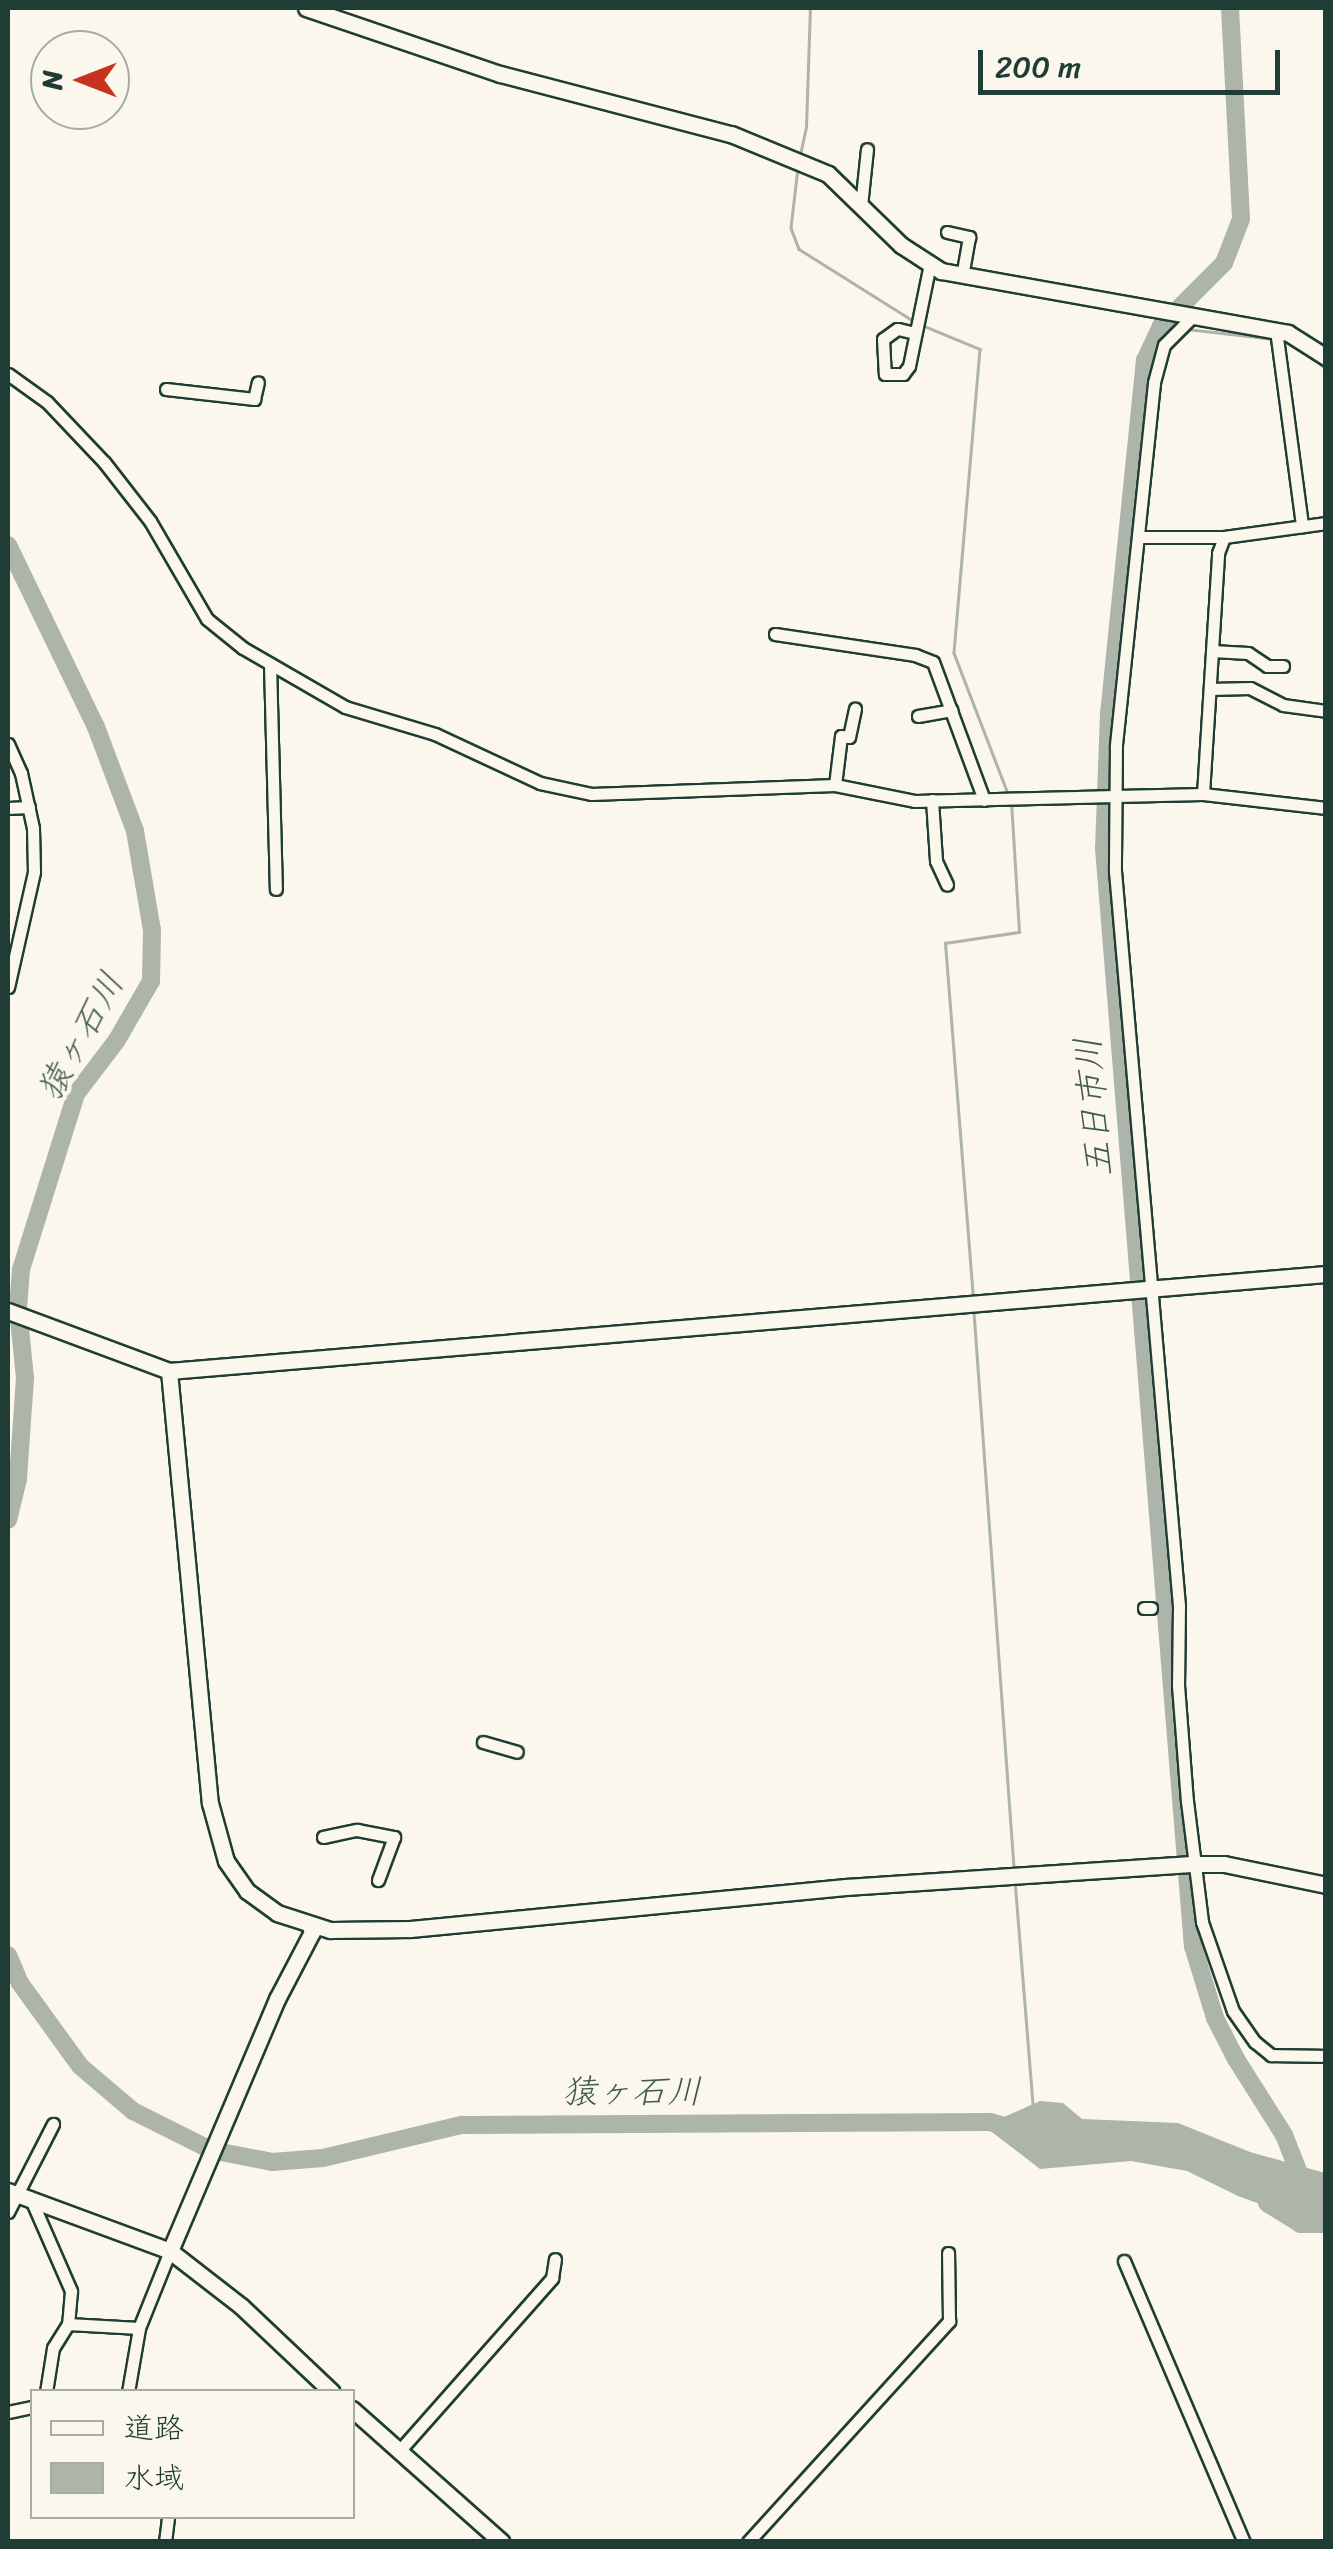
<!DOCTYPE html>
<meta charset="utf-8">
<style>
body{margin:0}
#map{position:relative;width:1333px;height:2549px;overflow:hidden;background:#fbf7ec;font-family:Sriracha,"Klee One",sans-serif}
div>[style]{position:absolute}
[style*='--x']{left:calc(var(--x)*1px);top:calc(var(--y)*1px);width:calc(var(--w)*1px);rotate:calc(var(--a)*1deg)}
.water>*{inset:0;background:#adb4aa}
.stream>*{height:2.5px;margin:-1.25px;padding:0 1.25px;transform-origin:1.25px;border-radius:1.25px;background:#adb4aa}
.river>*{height:18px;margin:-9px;padding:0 9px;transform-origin:9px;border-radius:9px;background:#adb4aa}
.roads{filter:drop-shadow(2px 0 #1f3d34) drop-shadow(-2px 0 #1f3d34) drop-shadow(0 2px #1f3d34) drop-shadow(0 -2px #1f3d34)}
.street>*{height:11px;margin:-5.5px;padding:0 5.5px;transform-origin:5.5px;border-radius:5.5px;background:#fbf7ec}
.secondary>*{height:15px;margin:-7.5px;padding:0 7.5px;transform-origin:7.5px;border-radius:7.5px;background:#fbf7ec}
span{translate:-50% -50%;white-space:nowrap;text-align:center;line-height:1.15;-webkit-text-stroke:9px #fbf7ec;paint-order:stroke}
.water-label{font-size:35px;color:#425b52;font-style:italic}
.frame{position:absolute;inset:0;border:10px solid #1f3d34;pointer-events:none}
.legend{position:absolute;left:30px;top:2389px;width:325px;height:130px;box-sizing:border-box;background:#fbf7ec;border:2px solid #a3ada2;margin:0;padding:12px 18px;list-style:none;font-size:30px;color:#1f3d34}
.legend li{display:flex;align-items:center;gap:20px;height:50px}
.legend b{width:50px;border:2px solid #a3ada2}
.north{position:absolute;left:30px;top:30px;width:100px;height:100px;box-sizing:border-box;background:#fbf7ec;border:2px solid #a3ada2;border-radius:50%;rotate:270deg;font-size:28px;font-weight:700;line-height:40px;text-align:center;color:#1f3d34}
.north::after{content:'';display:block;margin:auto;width:35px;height:45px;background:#c8321e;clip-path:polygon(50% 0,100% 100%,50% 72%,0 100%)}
.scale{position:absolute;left:978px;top:50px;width:302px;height:45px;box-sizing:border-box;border:5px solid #1f3d34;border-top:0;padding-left:12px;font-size:30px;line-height:35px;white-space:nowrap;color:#1f3d34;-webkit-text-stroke:8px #fbf7ec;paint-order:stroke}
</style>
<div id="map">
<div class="water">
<i style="clip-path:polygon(1040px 2101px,1063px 2103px,1082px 2119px,1178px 2123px,1250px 2152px,1325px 2173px,1325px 2228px,1238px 2196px,1187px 2171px,1131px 2161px,1040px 2169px,984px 2126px)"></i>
</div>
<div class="stream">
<i style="--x:800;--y:155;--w:29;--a:-78"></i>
<i style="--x:806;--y:127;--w:119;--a:-88.1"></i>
<i style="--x:798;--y:168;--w:60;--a:96.7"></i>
<i style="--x:791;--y:228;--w:22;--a:69"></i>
<i style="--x:799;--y:249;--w:133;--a:32.1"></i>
<i style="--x:924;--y:326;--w:61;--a:22.3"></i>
<i style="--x:980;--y:349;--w:305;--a:94.9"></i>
<i style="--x:954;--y:653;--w:151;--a:69"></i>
<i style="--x:1161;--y:326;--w:13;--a:4"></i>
<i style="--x:1187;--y:329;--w:88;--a:6.6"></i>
<i style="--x:1312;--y:356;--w:19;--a:43"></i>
<i style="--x:973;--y:1299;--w:357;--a:-94.5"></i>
<i style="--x:945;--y:943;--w:75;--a:-8.5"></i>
<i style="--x:1019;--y:932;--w:131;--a:-93.5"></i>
<i style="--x:974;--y:1312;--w:556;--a:85.88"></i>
<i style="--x:1015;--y:1880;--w:227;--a:85.4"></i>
</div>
<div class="river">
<i style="--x:1230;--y:8;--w:211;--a:87"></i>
<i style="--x:1241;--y:219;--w:47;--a:111.1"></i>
<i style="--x:1224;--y:263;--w:89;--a:135"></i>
<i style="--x:1161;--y:326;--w:38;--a:115"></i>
<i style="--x:1145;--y:360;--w:355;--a:95.8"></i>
<i style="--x:1109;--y:713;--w:135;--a:92.1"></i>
<i style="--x:1104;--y:848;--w:1102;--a:85.37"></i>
<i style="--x:1193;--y:1946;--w:75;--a:73"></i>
<i style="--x:1215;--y:2018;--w:46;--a:62.9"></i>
<i style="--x:1236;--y:2059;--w:90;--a:57.7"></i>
<i style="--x:1284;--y:2135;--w:52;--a:68.4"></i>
<i style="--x:1303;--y:2183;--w:26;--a:29"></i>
<i style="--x:8;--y:545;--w:202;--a:64.2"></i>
<i style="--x:96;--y:727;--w:111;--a:69.4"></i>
<i style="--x:135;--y:831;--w:100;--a:80.3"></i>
<i style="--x:152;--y:930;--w:51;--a:91.1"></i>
<i style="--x:151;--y:981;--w:68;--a:120"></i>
<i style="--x:117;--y:1040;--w:68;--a:127.2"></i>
<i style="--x:76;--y:1094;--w:183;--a:107.4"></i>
<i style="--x:21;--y:1269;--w:40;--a:94.3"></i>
<i style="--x:18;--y:1309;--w:69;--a:84.2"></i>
<i style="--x:25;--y:1378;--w:101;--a:94"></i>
<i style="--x:18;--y:1479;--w:42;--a:103.7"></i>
<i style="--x:8;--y:1955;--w:30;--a:67"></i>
<i style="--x:20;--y:1983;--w:102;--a:54.1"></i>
<i style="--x:80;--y:2066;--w:70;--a:40.3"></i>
<i style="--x:133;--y:2111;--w:87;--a:26.6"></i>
<i style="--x:211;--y:2150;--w:62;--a:11.1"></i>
<i style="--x:272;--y:2162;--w:51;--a:-4.5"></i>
<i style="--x:323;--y:2158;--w:143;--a:-13.4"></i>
<i style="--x:462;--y:2125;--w:528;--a:-0.33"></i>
<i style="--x:990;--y:2122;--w:24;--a:15"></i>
<i style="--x:1267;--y:2203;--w:39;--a:32"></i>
<i style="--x:1300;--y:2224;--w:26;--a:0"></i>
</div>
<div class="roads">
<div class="street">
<i style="--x:861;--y:206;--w:57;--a:-84"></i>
<i style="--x:947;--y:232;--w:23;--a:13"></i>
<i style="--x:969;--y:237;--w:39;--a:100"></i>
<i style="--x:1193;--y:316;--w:41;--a:135"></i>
<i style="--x:1164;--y:345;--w:39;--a:105"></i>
<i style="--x:1154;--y:383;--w:366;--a:96"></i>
<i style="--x:1116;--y:747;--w:124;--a:90.5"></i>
<i style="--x:1115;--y:871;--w:738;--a:85.02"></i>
<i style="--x:1179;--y:1606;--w:79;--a:90.7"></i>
<i style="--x:1178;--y:1685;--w:116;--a:85.6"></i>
<i style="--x:1187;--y:1801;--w:122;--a:82.9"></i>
<i style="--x:1202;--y:1922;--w:94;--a:70.8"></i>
<i style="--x:1233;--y:2011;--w:38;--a:55"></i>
<i style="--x:1255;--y:2042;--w:21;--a:39"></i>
<i style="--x:1271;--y:2055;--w:55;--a:1"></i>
<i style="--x:1276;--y:330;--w:198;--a:82.4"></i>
<i style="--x:915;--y:333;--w:18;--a:-167"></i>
<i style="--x:897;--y:329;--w:17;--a:144"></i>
<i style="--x:883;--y:339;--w:35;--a:87"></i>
<i style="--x:885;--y:374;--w:18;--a:0"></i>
<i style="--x:903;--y:374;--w:10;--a:-53"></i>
<i style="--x:909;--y:366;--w:104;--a:-78.4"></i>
<i style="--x:8;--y:374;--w:48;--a:35.7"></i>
<i style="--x:47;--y:402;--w:83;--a:46.5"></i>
<i style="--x:104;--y:462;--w:75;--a:52.1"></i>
<i style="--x:150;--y:521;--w:113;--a:59.8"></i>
<i style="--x:207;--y:619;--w:46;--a:38.9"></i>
<i style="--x:243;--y:648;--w:118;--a:30"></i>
<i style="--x:345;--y:707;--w:94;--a:16.7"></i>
<i style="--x:435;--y:734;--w:116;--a:25"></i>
<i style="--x:540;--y:783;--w:52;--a:12.2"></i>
<i style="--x:591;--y:794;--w:244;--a:-2.1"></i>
<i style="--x:835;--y:785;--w:82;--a:11.3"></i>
<i style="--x:915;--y:801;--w:288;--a:-1.4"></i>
<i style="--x:1203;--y:794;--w:124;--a:6.5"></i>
<i style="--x:166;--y:389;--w:89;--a:6.5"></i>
<i style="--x:254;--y:399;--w:17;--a:-77"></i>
<i style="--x:1139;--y:537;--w:85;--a:0"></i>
<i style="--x:775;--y:634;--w:142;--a:8.5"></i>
<i style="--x:915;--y:655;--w:19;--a:21"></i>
<i style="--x:933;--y:662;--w:147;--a:69.7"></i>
<i style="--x:1212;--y:651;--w:36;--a:3"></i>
<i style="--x:1248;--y:653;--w:23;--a:34"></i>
<i style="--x:1267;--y:666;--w:16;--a:0"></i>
<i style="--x:270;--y:664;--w:225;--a:88.5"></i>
<i style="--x:1210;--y:689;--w:40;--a:-1.4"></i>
<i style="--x:1250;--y:688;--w:37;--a:27"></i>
<i style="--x:1283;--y:705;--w:43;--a:7.9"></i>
<i style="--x:918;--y:716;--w:34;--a:-10"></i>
<i style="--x:8;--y:744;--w:32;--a:66"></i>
<i style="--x:21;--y:773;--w:56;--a:77.7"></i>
<i style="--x:33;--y:828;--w:44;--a:88.7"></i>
<i style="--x:34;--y:872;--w:118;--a:102.7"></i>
<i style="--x:835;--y:785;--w:49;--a:-83"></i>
<i style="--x:841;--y:736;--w:8;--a:7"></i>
<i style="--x:849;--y:737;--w:29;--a:-78"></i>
<i style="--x:1203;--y:794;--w:241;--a:-86.4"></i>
<i style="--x:1218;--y:553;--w:17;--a:-69"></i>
<i style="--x:1224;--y:537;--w:103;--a:-7.8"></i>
<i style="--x:932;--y:800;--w:61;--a:86.2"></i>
<i style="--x:936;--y:861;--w:26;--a:65"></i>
<i style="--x:8;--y:808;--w:21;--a:-3"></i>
<i style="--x:1144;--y:1608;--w:7;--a:0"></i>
<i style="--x:483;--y:1742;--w:35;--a:16"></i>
<i style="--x:323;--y:1837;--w:35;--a:-12"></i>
<i style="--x:357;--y:1830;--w:38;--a:11"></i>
<i style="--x:394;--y:1837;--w:46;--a:110.4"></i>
<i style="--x:30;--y:2197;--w:103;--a:66.4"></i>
<i style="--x:71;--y:2291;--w:33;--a:95"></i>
<i style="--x:68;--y:2324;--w:28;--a:122"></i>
<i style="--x:53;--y:2348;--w:45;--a:99"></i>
<i style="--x:8;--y:2212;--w:99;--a:-62.9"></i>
<i style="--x:1124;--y:2261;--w:306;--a:66.9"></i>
<i style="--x:68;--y:2324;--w:71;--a:3.2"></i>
<i style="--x:128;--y:2392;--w:65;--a:-80.2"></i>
<i style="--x:139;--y:2328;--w:83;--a:-68.1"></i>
<i style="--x:8;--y:2412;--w:25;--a:-12"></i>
<i style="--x:400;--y:2450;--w:230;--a:-48.5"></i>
<i style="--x:552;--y:2278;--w:19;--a:-81"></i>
<i style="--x:165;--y:2542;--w:26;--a:-83"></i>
<i style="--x:748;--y:2542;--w:299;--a:-47.7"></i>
<i style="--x:949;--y:2321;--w:68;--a:-90.8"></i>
</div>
<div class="secondary">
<i style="--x:306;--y:8;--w:205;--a:18.8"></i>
<i style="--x:500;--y:74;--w:239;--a:14.6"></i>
<i style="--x:731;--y:134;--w:105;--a:22.4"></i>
<i style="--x:828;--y:174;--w:102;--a:44.2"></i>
<i style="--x:901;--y:245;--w:48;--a:33"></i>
<i style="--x:941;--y:271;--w:352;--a:10.1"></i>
<i style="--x:1288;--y:333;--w:45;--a:32.3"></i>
<i style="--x:8;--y:1311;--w:172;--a:20.4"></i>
<i style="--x:169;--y:1371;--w:1161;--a:-4.79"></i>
<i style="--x:169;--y:1371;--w:434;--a:84.6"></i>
<i style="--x:210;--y:1803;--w:60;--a:74.6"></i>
<i style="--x:226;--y:1861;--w:37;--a:55"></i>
<i style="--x:247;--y:1891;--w:37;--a:36"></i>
<i style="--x:277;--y:1913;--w:56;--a:17.8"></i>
<i style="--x:330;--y:1930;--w:80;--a:-0.7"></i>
<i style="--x:410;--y:1929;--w:438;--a:-5.5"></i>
<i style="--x:846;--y:1887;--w:346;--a:-3.8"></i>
<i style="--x:1191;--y:1864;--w:33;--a:0"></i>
<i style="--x:1224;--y:1864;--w:104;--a:11.6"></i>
<i style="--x:8;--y:2191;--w:173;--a:20.3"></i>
<i style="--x:170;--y:2251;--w:90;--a:37.8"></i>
<i style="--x:241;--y:2306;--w:125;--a:43.4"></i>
<i style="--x:170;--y:2251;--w:274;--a:-67"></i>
<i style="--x:277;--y:1999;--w:76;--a:-62.4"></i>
<i style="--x:312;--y:1932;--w:6;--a:-108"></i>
<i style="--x:352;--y:2409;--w:200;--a:41.6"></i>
</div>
</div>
<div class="water-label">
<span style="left:80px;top:1036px;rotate:-61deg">猿ヶ石川</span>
<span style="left:1093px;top:1107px;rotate:-95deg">五日市川</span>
<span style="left:632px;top:2091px">猿ヶ石川</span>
</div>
<div class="frame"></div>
<ul class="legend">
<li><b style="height:12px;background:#fbf7ec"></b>道路</li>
<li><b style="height:28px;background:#adb4aa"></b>水域</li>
</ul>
<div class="north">N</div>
<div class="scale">200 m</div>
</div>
